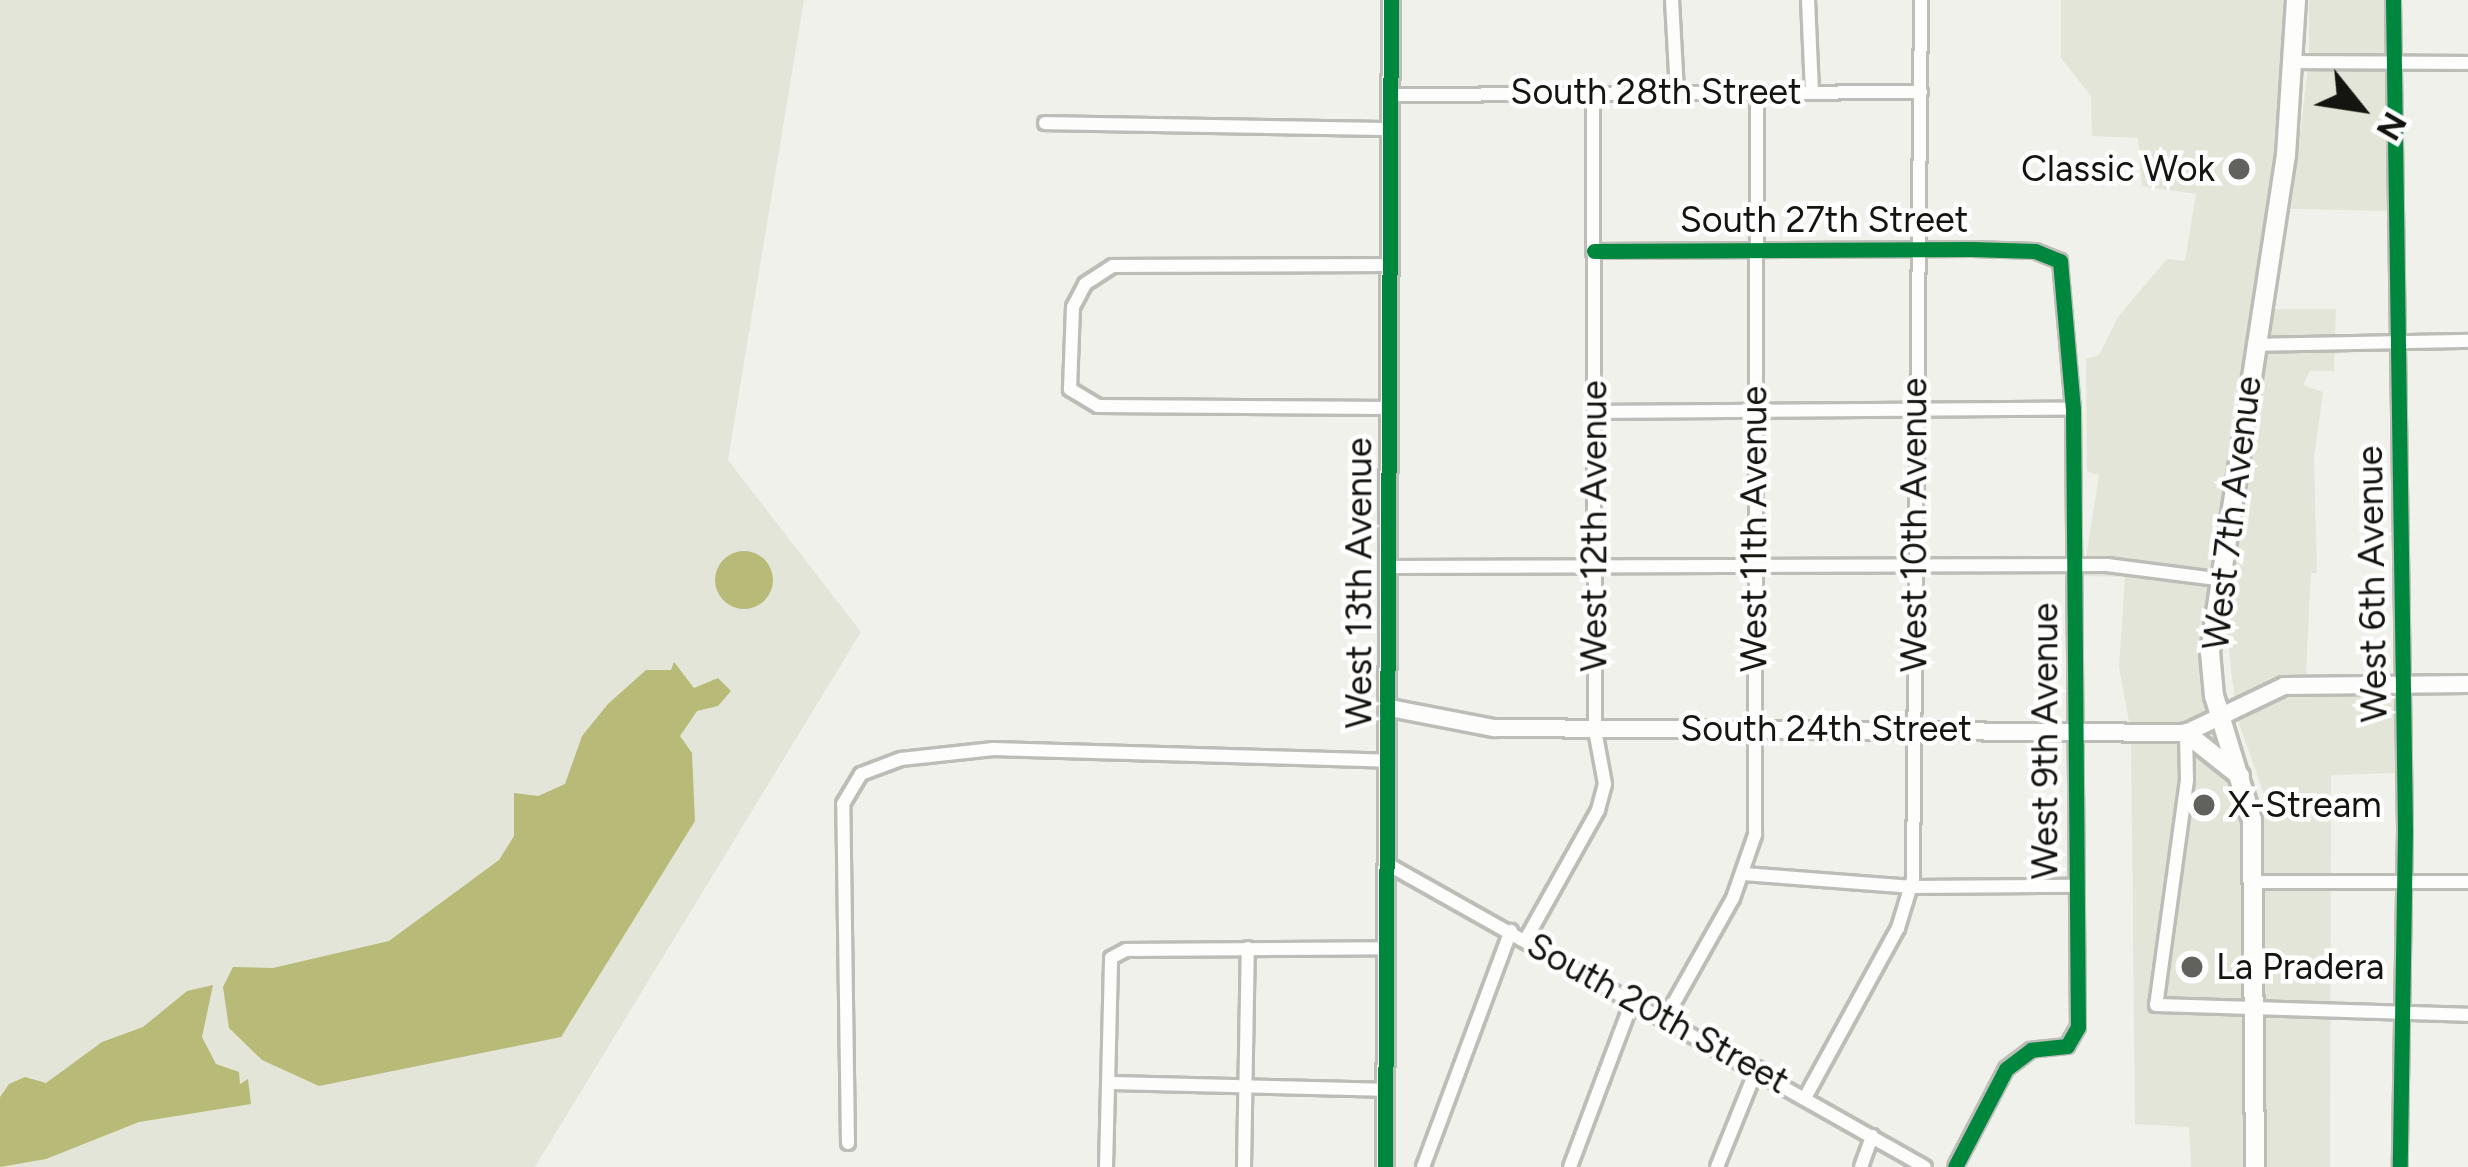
<!DOCTYPE html>
<style>
body{margin:0}
#map{position:relative;width:2468px;height:1167px;overflow:hidden;background:#f1f1eb;font-family:Figtree,sans-serif}
div>[style]{position:absolute}
[style*='--x']{left:calc(var(--x)*1px);top:calc(var(--y)*1px);width:calc(var(--w)*1px);rotate:calc(var(--a)*1deg)}
.built>*{inset:0;background:#e4e5d9;transform-origin:0 0}
.water>*{inset:0;background:#b8bb77}
.round{border-radius:50%}
.roads{filter:drop-shadow(3px 0 #bdbdb8) drop-shadow(-3px 0 #bdbdb8) drop-shadow(0 3px #bdbdb8) drop-shadow(0 -3px #bdbdb8)}
.street>*{height:12px;margin:-6px;padding:0 6px;transform-origin:6px;border-radius:6px;background:#fdfdfc}
.secondary>*{height:16px;margin:-8px;padding:0 8px;transform-origin:8px;border-radius:8px;background:#fdfdfc}
.primary>*{height:18px;margin:-9px;padding:0 9px;transform-origin:9px;border-radius:9px;background:#fdfdfc}
.cycleway>*{height:15px;margin:-7.5px;padding:0 7.5px;transform-origin:7.5px;border-radius:7.5px;background:#00873e}
.dots>*{width:33px;height:33px;translate:-50% -50%;box-sizing:border-box;border:6px solid #fff;border-radius:50%}
span{translate:-50% -50%;white-space:nowrap;text-align:center;line-height:1.15;-webkit-text-stroke:9px #fff;paint-order:stroke}
.street-label{font-size:36px;color:#141410}
.poi-label{font-size:36px;color:#141410}
.right{translate:-100% -50%;text-align:right}
.left{translate:0 -50%;text-align:left}
.north{position:absolute;left:2300px;top:48px;width:120px;height:120px;-webkit-text-stroke:9px #fff;paint-order:stroke;rotate:120deg;font-size:33px;font-weight:700;line-height:48px;text-align:center;color:#141410}
.north::after{content:'';display:block;margin:auto;width:42px;height:54px;background:#141410;clip-path:polygon(50% 0,100% 100%,50% 72%,0 100%)}
</style>
<div id="map">
<div class="built">
<i style="clip-path:polygon(0 0,804px 0,728px 460px,861px 632px,535px 1167px,0 1167px)"></i>
<i style="clip-path:polygon(2061px 0,2290px 0,2276px 168px,2200px 633px,2208px 721px,2183px 728px,2129px 722px,2119px 667px,2125px 577px,2083px 576px,2099px 475px,2087px 472px,2086px 359px,2099px 355px,2118px 317px,2167px 259px,2185px 261px,2196px 194px,2142px 186px,2138px 138px,2092px 136px,2091px 96px,2061px 58px)"></i>
<i style="left:2309px;top:0;width:81px;height:57px"></i>
<i style="clip-path:polygon(2308px 67px,2390px 70px,2393px 211px,2291px 209px)"></i>
<i style="clip-path:polygon(2274px 309px,2336px 309px,2334px 371px,2310px 371px,2303px 385px,2323px 392px,2314px 458px,2317px 573px,2311px 573px,2306px 675px,2235px 703px,2224px 605px)"></i>
<i style="clip-path:polygon(2393px 690px,2397px 773px,2331px 775px,2330px 1167px,2264px 1167px,2264px 794px,2238px 721px,2272px 695px)"></i>
<i style="clip-path:polygon(2131px 731px,2184px 739px,2213px 732px,2241px 814px,2248px 873px,2246px 1167px,2191px 1167px,2189px 1127px,2135px 1124px)"></i>
</div>
<div class="water">
<i class="round" style="left:715px;top:551px;width:58px;height:58px"></i>
<i style="clip-path:polygon(674px 662px,694px 688px,718px 678px,731px 691px,718px 706px,697px 711px,680px 736px,692px 753px,695px 821px,561px 1037px,319px 1086px,262px 1060px,229px 1028px,223px 987px,233px 967px,273px 968px,389px 941px,499px 860px,514px 836px,514px 793px,538px 796px,565px 784px,582px 736px,608px 704px,646px 670px,671px 670px)"></i>
<i style="clip-path:polygon(213px 985px,202px 1037px,216px 1064px,239px 1072px,240px 1084px,248px 1079px,251px 1104px,139px 1122px,46px 1159px,0 1167px,0 1097px,9px 1084px,25px 1077px,46px 1083px,102px 1042px,143px 1027px,187px 991px)"></i>
</div>
<div class="roads">
<div class="street">
<i style="--x:1672;--y:0;--w:91;--a:86.9"></i>
<i style="--x:1808;--y:0;--w:92;--a:87.5"></i>
<i style="--x:2393;--y:0;--w:831;--a:89.17"></i>
<i style="--x:2405;--y:831;--w:336;--a:90.9"></i>
<i style="--x:2296;--y:62;--w:172;--a:0.3"></i>
<i style="--x:1392;--y:95;--w:529;--a:-0.32"></i>
<i style="--x:1045;--y:123;--w:346;--a:1"></i>
<i style="--x:1594;--y:251;--w:378;--a:-0.3"></i>
<i style="--x:1972;--y:249;--w:63;--a:1.8"></i>
<i style="--x:2035;--y:251;--w:27;--a:22"></i>
<i style="--x:2060;--y:261;--w:149;--a:85"></i>
<i style="--x:2073;--y:409;--w:618;--a:89.54"></i>
<i style="--x:2078;--y:1027;--w:22;--a:120"></i>
<i style="--x:2067;--y:1046;--w:36;--a:174"></i>
<i style="--x:2031;--y:1050;--w:31;--a:143"></i>
<i style="--x:2006;--y:1069;--w:110;--a:117.5"></i>
<i style="--x:2254;--y:345;--w:214;--a:-1.1"></i>
<i style="--x:1390;--y:408;--w:292;--a:-179.6"></i>
<i style="--x:1098;--y:406;--w:33;--a:-149"></i>
<i style="--x:1070;--y:389;--w:82;--a:-87.9"></i>
<i style="--x:1073;--y:307;--w:26;--a:-62"></i>
<i style="--x:1085;--y:284;--w:33;--a:-33"></i>
<i style="--x:1113;--y:266;--w:278;--a:-0.2"></i>
<i style="--x:1594;--y:412;--w:479;--a:-0.4"></i>
<i style="--x:1389;--y:567;--w:718;--a:-0.16"></i>
<i style="--x:2107;--y:565;--w:111;--a:7.3"></i>
<i style="--x:2186;--y:733;--w:47;--a:88.8"></i>
<i style="--x:2187;--y:780;--w:227;--a:97.8"></i>
<i style="--x:2156;--y:1005;--w:312;--a:1.8"></i>
<i style="--x:1389;--y:865;--w:615;--a:29.4"></i>
<i style="--x:1744;--y:874;--w:169;--a:4.4"></i>
<i style="--x:1912;--y:887;--w:162;--a:-0.4"></i>
<i style="--x:2256;--y:882;--w:212;--a:0"></i>
<i style="--x:1526;--y:939;--w:148;--a:-60.8"></i>
<i style="--x:1598;--y:810;--w:27;--a:-75"></i>
<i style="--x:1605;--y:784;--w:55;--a:-100.5"></i>
<i style="--x:1595;--y:730;--w:638;--a:-90.18"></i>
<i style="--x:1666;--y:1017;--w:137;--a:-60.6"></i>
<i style="--x:1733;--y:898;--w:67;--a:-70.8"></i>
<i style="--x:1755;--y:835;--w:743;--a:-89.85"></i>
<i style="--x:1108;--y:1083;--w:278;--a:1.4"></i>
<i style="--x:1806;--y:1096;--w:192;--a:-61.3"></i>
<i style="--x:1898;--y:928;--w:51;--a:-73"></i>
<i style="--x:1913;--y:879;--w:879;--a:-89.48"></i>
<i style="--x:848;--y:1143;--w:339;--a:-90.8"></i>
<i style="--x:843;--y:804;--w:35;--a:-59"></i>
<i style="--x:861;--y:774;--w:43;--a:-20.6"></i>
<i style="--x:901;--y:759;--w:93;--a:-6.2"></i>
<i style="--x:993;--y:749;--w:395;--a:1.7"></i>
<i style="--x:1106;--y:1167;--w:209;--a:-88.6"></i>
<i style="--x:1111;--y:958;--w:17;--a:-28"></i>
<i style="--x:1126;--y:950;--w:262;--a:-0.4"></i>
<i style="--x:1244;--y:1167;--w:219;--a:-89"></i>
<i style="--x:1423;--y:1167;--w:252;--a:-69.6"></i>
<i style="--x:1570;--y:1167;--w:179;--a:-69.4"></i>
<i style="--x:1717;--y:1167;--w:107;--a:-68"></i>
<i style="--x:1861;--y:1167;--w:33;--a:-70"></i>
</div>
<div class="secondary">
<i style="--x:1390;--y:708;--w:106;--a:10.9"></i>
<i style="--x:1494;--y:728;--w:692;--a:0.41"></i>
<i style="--x:2186;--y:733;--w:109;--a:-25.6"></i>
<i style="--x:2284;--y:686;--w:184;--a:-0.6"></i>
<i style="--x:1385;--y:1167;--w:1167;--a:-89.71"></i>
</div>
<div class="primary">
<i style="--x:2186;--y:733;--w:69;--a:38.5"></i>
<i style="--x:2255;--y:1167;--w:347;--a:-90.5"></i>
<i style="--x:2252;--y:820;--w:130;--a:-107"></i>
<i style="--x:2214;--y:696;--w:44;--a:-95.2"></i>
<i style="--x:2210;--y:652;--w:503;--a:-81.31"></i>
<i style="--x:2286;--y:155;--w:155;--a:-86.3"></i>
</div>
</div>
<div class="cycleway">
<i style="--x:2393;--y:0;--w:831;--a:89.17"></i>
<i style="--x:2405;--y:831;--w:336;--a:90.9"></i>
<i style="--x:1594;--y:251;--w:378;--a:-0.3"></i>
<i style="--x:1972;--y:249;--w:63;--a:1.8"></i>
<i style="--x:2035;--y:251;--w:27;--a:22"></i>
<i style="--x:2060;--y:261;--w:149;--a:85"></i>
<i style="--x:2073;--y:409;--w:618;--a:89.54"></i>
<i style="--x:2078;--y:1027;--w:22;--a:120"></i>
<i style="--x:2067;--y:1046;--w:36;--a:174"></i>
<i style="--x:2031;--y:1050;--w:31;--a:143"></i>
<i style="--x:2006;--y:1069;--w:110;--a:117.5"></i>
<i style="--x:1385;--y:1167;--w:1167;--a:-89.71"></i>
</div>
<div class="dots">
<i style="left:2239px;top:169px;background:#61615d"></i>
<i style="left:2204px;top:805px;background:#61615d"></i>
<i style="left:2192px;top:967px;background:#61615d"></i>
</div>
<div class="street-label">
<span style="left:1656px;top:92px">South 28th Street</span>
<span style="left:1824px;top:220px">South 27th Street</span>
<span style="left:2232px;top:513px;rotate:-83deg">West 7th Avenue</span>
<span style="left:1914px;top:525px;rotate:-90deg">West 10th Avenue</span>
<span style="left:1594px;top:526px;rotate:-90deg">West 12th Avenue</span>
<span style="left:1754px;top:529px;rotate:-90deg">West 11th Avenue</span>
<span style="left:1359px;top:583px;rotate:-90deg">West 13th Avenue</span>
<span style="left:2372px;top:584px;rotate:-91deg">West 6th Avenue</span>
<span style="left:1826px;top:729px">South 24th Street</span>
<span style="left:2045px;top:741px;rotate:-90deg">West 9th Avenue</span>
<span style="left:1658px;top:1013px;rotate:29deg">South 20th Street</span>
</div>
<div class="poi-label">
<span class="right" style="left:2215px;top:169px">Classic Wok</span>
<span class="left" style="left:2228px;top:805px">X-Stream</span>
<span class="left" style="left:2216px;top:967px">La Pradera</span>
</div>
<div class="north">N</div>
</div>
